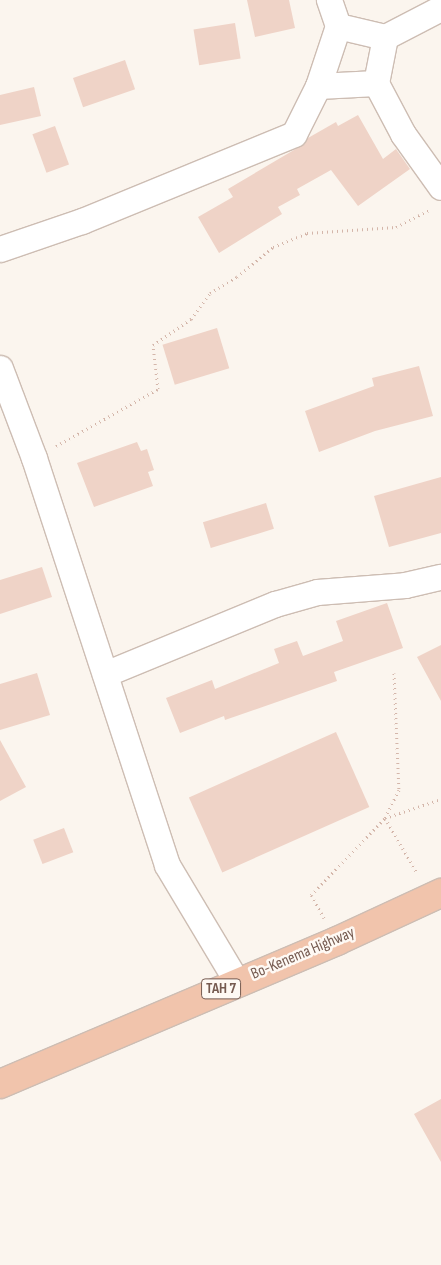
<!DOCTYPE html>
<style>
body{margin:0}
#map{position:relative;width:441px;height:1265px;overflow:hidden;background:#fbf5ee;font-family:"Sofia Sans Condensed",sans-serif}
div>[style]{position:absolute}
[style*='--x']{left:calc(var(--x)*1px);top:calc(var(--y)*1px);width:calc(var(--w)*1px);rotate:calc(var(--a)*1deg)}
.building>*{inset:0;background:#efd3c7;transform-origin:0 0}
.path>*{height:3px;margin-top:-1.5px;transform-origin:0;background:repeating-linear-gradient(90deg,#d4b6aa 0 1px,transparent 0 5px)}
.roads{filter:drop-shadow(1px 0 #cdbdb3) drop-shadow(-1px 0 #cdbdb3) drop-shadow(0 1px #cdbdb3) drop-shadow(0 -1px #cdbdb3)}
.minor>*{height:25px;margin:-12.5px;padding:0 12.5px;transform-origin:12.5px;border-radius:12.5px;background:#fff}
.trunk>*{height:28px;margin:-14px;padding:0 14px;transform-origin:14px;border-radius:14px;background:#f1c4ac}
span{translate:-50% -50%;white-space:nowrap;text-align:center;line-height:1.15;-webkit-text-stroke:5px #fef9f4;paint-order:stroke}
.shield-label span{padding:1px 4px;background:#fef9f4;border:1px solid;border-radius:4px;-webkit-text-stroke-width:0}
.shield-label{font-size:15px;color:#765b51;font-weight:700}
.street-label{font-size:16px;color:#765b51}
</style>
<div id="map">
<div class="building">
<i style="clip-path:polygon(247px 0,289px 0,295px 28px,255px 37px)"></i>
<i style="left:235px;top:23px;width:36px;height:42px;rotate:81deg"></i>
<i style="left:125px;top:60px;width:31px;height:55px;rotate:71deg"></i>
<i style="clip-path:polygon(34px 87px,41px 116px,0 125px,0 95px)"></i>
<i style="clip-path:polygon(358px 115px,383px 159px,396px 149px,410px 169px,358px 206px,331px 170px,297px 189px,300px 195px,278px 207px,282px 214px,219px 253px,198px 217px,233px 197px,228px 189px,299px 147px,308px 138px,336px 122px,338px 126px)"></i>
<i style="left:55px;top:126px;width:41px;height:24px;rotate:70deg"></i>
<i style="left:217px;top:328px;width:42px;height:57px;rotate:73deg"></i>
<i style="clip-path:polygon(419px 366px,433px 416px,375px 431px,319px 452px,305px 411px,374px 386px,372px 378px)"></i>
<i style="clip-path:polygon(137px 442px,141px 451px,147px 449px,154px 470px,148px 472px,153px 486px,94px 507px,77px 463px)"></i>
<i style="clip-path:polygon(441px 477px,441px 533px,389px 547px,374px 496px)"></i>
<i style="left:266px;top:503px;width:27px;height:66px;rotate:73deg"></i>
<i style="clip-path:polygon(42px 567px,52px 597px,0 614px,0 580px)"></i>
<i style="clip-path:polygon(387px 603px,403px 648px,334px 672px,337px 681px,225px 720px,224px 716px,180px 733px,166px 698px,212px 680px,215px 689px,279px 663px,274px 649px,297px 641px,303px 656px,343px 641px,336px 621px)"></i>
<i style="clip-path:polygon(441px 645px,441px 701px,417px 657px)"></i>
<i style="clip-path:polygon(37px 673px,50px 715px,0 730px,0 684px)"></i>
<i style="left:336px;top:732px;width:82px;height:161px;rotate:66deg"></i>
<i style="clip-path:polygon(0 740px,26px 787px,0 801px)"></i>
<i style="left:64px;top:828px;width:26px;height:33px;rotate:69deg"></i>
<i style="clip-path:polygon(441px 1099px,441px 1162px,414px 1114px)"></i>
</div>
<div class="path">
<i style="--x:56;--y:446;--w:117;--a:-29.2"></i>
<i style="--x:158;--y:389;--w:44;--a:-96.5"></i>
<i style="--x:153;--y:345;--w:46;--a:-34.4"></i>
<i style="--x:191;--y:319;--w:32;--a:-54"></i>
<i style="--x:210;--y:293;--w:31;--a:-31"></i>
<i style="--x:237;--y:277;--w:47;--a:-39.8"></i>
<i style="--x:273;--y:247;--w:37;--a:-22"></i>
<i style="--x:307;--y:233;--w:89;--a:-3.9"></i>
<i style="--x:396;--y:227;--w:38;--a:-27"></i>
<i style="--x:394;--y:673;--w:117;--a:87.6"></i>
<i style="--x:399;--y:790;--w:31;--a:117"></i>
<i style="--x:385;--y:818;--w:64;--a:59.8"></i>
<i style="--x:324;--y:918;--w:26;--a:-119"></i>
<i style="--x:311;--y:895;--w:107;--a:-46.1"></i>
<i style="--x:385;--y:818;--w:59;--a:-18.7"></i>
</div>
<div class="roads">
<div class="minor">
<i style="--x:338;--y:26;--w:48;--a:13.2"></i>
<i style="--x:385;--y:37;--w:63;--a:-27.4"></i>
<i style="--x:376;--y:83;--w:47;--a:-78.9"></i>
<i style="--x:318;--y:86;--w:58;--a:-3"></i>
<i style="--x:376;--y:83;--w:58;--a:62.1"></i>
<i style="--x:403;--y:134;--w:65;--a:54.4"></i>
<i style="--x:0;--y:249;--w:87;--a:-18.9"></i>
<i style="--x:82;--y:221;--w:229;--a:-22.3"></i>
<i style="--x:294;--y:134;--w:54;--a:-63.4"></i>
<i style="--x:318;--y:86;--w:63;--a:-71.6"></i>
<i style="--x:338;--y:26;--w:28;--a:-109"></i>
<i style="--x:0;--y:368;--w:96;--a:69.3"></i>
<i style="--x:34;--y:458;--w:428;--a:71.9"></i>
<i style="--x:167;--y:865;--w:136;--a:59.1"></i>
<i style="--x:105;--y:674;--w:184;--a:-22.4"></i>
<i style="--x:275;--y:604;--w:44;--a:-15.9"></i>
<i style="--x:317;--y:592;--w:88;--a:-4.5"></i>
<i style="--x:405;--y:585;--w:37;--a:-13"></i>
</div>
<div class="trunk">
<i style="--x:0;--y:1084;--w:366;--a:-23"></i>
<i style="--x:337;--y:941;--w:115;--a:-24.8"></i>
</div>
</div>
<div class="shield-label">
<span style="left:221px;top:989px">TAH 7</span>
</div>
<div class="street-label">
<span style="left:303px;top:954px;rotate:-23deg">Bo-Kenema Highway</span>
</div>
</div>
